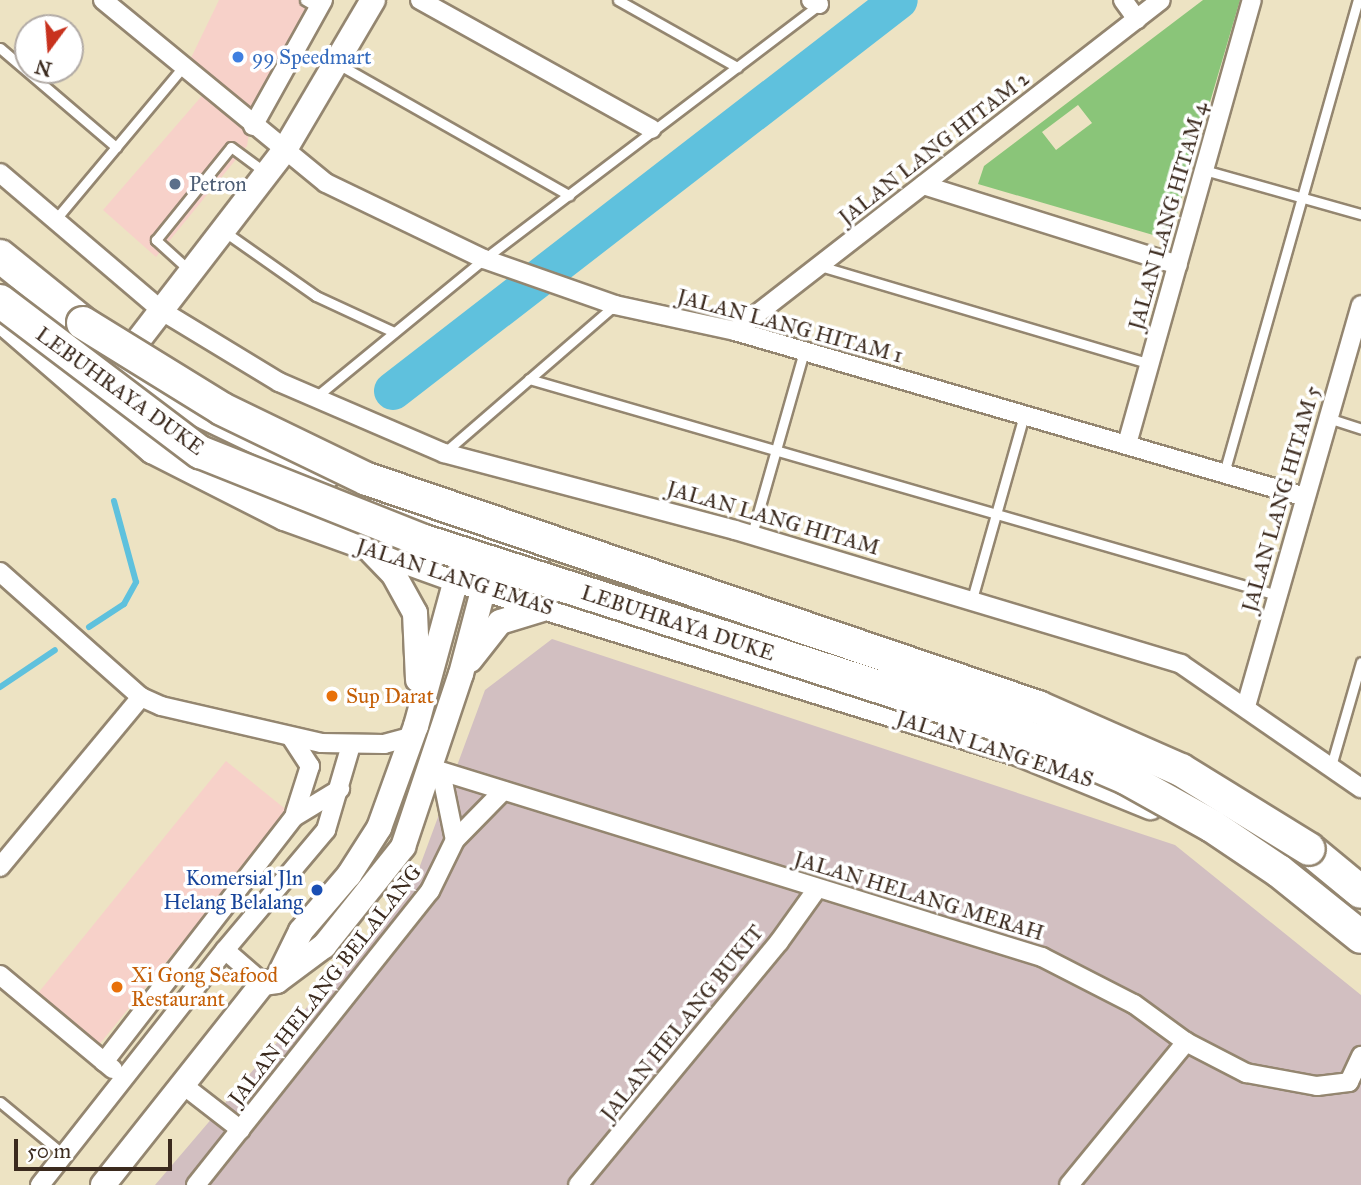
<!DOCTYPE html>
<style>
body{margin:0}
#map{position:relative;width:1361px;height:1185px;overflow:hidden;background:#ede3c3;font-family:"IM FELL Great Primer",serif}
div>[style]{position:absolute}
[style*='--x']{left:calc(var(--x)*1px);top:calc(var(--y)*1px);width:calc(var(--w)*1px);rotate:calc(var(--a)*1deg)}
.built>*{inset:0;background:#f7d1c9;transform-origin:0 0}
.industrial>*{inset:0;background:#d2bfc1}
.green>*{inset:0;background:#8ac579}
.stream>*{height:6px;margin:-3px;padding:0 3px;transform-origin:3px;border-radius:3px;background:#5fc1dd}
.river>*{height:38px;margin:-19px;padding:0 19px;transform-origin:19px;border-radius:19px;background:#5fc1dd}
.roads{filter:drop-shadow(2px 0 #948670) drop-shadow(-2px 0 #948670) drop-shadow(0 2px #948670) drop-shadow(0 -2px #948670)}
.lane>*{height:9px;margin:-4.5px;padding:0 4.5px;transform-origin:4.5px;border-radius:4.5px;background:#fff}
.street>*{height:18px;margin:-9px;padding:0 9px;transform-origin:9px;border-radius:9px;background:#fff}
.secondary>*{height:24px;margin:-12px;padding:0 12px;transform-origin:12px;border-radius:12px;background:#fff}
.highway>*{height:32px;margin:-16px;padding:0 16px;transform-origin:16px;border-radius:16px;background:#fff}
.bridges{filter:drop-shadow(2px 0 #948670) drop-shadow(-2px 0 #948670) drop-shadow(0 2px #948670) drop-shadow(0 -2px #948670)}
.highway-bridge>*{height:32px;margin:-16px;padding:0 16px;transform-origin:16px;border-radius:16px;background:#fff}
.dots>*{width:19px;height:19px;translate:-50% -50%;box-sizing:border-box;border:4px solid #fff;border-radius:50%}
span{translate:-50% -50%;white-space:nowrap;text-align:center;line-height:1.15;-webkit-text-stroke:7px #fff;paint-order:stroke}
.shop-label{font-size:21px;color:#366cbe}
.left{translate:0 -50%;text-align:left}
.street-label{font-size:21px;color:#3b2a1e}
.service-label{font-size:21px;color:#4e5e75}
.food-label{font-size:21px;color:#c56008}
.transit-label{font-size:21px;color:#164399}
.right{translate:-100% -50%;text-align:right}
.north{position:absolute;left:14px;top:14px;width:70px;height:70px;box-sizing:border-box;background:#fff;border:2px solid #b1aaa5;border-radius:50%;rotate:196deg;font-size:19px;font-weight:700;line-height:28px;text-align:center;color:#3b2a1e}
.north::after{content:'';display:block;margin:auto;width:24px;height:32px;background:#c8321e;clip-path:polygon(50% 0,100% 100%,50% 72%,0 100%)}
.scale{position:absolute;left:14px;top:1139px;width:158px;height:32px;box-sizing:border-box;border:4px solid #3b2a1e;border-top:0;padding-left:9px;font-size:21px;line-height:24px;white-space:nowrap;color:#3b2a1e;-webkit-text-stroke:5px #fff;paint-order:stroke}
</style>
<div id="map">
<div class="built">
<i style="clip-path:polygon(219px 0,328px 0,252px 114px,247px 146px,156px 257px,103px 210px,213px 83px,189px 62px)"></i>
<i style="left:226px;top:761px;width:80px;height:302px;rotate:39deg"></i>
</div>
<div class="industrial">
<i style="clip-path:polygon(552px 639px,1175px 845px,1361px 995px,1361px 1185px,155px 1185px,414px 882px,485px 690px)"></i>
</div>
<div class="green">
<i style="clip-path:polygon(evenodd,1203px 0,1240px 0,1173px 228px,1160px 237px,978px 184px,984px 166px,1203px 0,1078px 105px,1092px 123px,1056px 150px,1042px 132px,1078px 105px)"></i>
</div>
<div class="stream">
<i style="--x:89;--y:627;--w:42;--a:-33.3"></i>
<i style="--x:124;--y:604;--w:25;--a:-61"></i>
<i style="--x:136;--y:582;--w:84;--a:-105.2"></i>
<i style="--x:0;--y:687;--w:66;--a:-33.9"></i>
</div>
<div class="river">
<i style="--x:393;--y:391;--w:639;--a:-37.69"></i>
</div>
<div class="roads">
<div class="lane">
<i style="--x:305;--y:0;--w:16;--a:30"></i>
<i style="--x:618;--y:0;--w:137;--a:29.4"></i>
<i style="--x:0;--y:48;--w:153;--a:40.5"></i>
<i style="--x:338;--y:64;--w:266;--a:29.6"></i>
<i style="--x:1204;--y:170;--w:163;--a:15.7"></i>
<i style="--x:55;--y:220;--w:199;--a:-50.1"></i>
<i style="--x:225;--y:232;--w:111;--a:35.1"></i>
<i style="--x:316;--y:296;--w:86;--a:24.8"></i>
<i style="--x:820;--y:266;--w:344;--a:16.5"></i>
<i style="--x:189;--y:270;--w:45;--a:-137.7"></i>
<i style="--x:156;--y:240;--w:119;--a:-51.1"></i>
<i style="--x:231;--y:147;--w:44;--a:36.6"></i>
<i style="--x:529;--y:379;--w:779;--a:16.11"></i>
<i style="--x:317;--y:396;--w:216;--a:-39.4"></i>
<i style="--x:484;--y:259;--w:423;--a:-37.2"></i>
<i style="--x:1328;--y:418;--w:35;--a:18"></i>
<i style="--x:444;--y:453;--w:226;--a:-40.9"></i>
<i style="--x:1224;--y:473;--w:492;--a:-74.2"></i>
<i style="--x:752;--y:534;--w:190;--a:-74.1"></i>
<i style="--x:972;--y:599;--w:191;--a:-74.2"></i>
<i style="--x:1331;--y:766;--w:108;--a:-73.9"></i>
<i style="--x:0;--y:1102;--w:83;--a:39.6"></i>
</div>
<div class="street">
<i style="--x:103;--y:0;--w:288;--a:39.4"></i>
<i style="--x:326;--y:183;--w:175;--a:25.7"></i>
<i style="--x:484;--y:259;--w:139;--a:19.3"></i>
<i style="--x:615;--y:305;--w:123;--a:12.2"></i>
<i style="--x:735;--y:331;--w:594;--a:16.24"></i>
<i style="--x:420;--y:0;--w:265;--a:29.1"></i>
<i style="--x:811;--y:0;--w:9;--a:27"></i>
<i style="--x:1123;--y:0;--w:24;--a:54"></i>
<i style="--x:253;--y:126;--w:144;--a:-60.9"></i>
<i style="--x:0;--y:173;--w:213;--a:40.4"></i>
<i style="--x:162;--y:311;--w:137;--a:31.3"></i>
<i style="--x:279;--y:382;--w:180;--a:23.3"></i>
<i style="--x:444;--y:453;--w:301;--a:14.8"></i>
<i style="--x:735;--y:530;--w:466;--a:16.7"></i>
<i style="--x:1181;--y:664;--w:219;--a:34.6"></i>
<i style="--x:923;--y:185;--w:267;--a:17.4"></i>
<i style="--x:735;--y:331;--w:539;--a:-37.85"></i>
<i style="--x:1127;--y:444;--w:461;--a:-74.3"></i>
<i style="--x:0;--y:572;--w:188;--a:41.6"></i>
<i style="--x:141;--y:697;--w:22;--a:24"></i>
<i style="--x:161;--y:706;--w:164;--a:13"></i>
<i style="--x:321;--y:743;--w:63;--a:0.9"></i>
<i style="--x:384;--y:744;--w:27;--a:-15"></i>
<i style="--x:1246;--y:706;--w:417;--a:-74"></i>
<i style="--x:291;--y:737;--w:35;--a:57"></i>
<i style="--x:310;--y:766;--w:49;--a:107.7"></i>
<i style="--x:431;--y:768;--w:640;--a:17.19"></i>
<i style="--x:1042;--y:957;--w:103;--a:27.1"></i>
<i style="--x:1134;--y:1004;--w:64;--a:36.2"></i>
<i style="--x:1186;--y:1042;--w:68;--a:27.3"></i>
<i style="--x:1246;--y:1073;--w:72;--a:10.4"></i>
<i style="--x:1317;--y:1086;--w:32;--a:-7"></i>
<i style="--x:1349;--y:1082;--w:29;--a:-65"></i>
<i style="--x:441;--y:772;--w:69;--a:78.4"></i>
<i style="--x:0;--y:867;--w:221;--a:-50.3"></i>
<i style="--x:225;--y:950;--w:50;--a:41"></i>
<i style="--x:0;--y:975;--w:147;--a:39.8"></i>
<i style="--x:104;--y:1062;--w:310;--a:-52.2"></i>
<i style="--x:294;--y:817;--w:54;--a:-31.3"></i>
<i style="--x:183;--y:1085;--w:73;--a:37.8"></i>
<i style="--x:40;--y:1185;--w:299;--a:-51.8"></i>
<i style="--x:225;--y:950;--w:157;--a:-49.9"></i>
<i style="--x:326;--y:830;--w:89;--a:-73.6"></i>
<i style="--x:196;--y:1185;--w:376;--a:-51.5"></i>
<i style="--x:430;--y:891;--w:57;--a:-63.9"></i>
<i style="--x:455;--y:840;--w:69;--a:-45.6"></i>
<i style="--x:578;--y:1185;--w:315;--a:-50.4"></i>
<i style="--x:779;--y:942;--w:65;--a:-54.4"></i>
<i style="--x:1069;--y:1185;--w:185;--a:-50.7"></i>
</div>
<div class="secondary">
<i style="--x:0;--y:320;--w:201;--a:40.8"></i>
<i style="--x:152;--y:451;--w:148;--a:26.9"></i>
<i style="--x:284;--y:518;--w:183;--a:19.8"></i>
<i style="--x:456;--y:580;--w:587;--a:17.14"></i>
<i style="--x:1017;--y:753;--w:144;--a:22.1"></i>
<i style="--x:89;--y:341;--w:118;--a:34.6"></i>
<i style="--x:186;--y:408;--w:157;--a:25.6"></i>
<i style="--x:120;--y:364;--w:269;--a:-52.4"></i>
<i style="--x:284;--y:151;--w:175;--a:-59.5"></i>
<i style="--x:383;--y:500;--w:92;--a:21"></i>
<i style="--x:469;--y:533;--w:74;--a:14"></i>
<i style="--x:372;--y:552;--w:32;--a:46"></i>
<i style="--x:394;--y:575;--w:43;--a:61.1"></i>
<i style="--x:415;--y:613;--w:67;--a:87.4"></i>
<i style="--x:470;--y:660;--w:48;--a:-51.7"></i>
<i style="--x:500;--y:622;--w:48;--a:-16.9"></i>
<i style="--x:278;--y:978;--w:52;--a:-63.9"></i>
<i style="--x:301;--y:931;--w:74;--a:-49.4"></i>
<i style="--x:349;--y:875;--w:56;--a:-57.4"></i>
<i style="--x:379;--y:828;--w:109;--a:-70.1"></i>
<i style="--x:416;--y:726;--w:167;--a:-74.7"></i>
<i style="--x:103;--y:1185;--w:258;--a:-51.6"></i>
<i style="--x:263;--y:983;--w:14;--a:-8"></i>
<i style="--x:277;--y:981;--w:59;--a:-36.7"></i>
<i style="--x:324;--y:946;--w:127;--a:-51.4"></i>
<i style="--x:403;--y:847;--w:182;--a:-71.5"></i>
<i style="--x:461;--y:674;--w:106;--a:-75.2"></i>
</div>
<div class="highway">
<i style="--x:0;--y:256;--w:107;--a:38.9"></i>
<i style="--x:1309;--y:849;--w:67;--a:39.6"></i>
</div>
</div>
<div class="bridges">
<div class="highway-bridge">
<i style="--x:0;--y:301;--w:251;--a:37.1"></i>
<i style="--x:200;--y:452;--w:241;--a:21.7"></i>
<i style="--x:424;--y:541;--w:596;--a:17.77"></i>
<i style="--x:992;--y:723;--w:74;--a:21.4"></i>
<i style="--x:1061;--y:750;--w:71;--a:23.3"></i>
<i style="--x:1126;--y:778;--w:98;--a:29.2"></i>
<i style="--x:1212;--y:826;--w:81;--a:33.9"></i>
<i style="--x:1279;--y:871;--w:105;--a:38.8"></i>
<i style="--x:83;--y:323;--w:163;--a:31.7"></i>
<i style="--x:222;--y:409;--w:161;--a:25.8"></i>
<i style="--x:367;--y:479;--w:709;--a:18.77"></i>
<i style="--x:1038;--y:707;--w:156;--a:23.8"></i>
<i style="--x:1181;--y:770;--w:150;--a:31.7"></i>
</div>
</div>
<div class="dots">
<i style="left:238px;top:57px;background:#3f7fe0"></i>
<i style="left:175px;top:184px;background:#5c6f8a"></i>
<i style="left:332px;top:696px;background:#e8710a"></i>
<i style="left:317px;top:890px;background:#1a4fb4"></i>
<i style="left:117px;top:987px;background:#e8710a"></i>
</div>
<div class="shop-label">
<span class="left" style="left:252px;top:57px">99 Speedmart</span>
</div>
<div class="street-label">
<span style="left:934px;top:148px;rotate:-38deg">JALAN LANG HITAM 2</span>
<span style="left:1168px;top:216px;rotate:-74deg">JALAN LANG HITAM 4</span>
<span style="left:790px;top:326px;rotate:15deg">JALAN LANG HITAM 1</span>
<span style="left:120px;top:391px;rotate:36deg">LEBUHRAYA DUKE</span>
<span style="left:1281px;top:499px;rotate:-74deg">JALAN LANG HITAM 5</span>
<span style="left:773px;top:518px;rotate:16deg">JALAN LANG HITAM</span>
<span style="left:455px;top:577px;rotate:18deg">JALAN LANG EMAS</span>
<span style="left:678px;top:623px;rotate:18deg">LEBUHRAYA DUKE</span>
<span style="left:995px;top:749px;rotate:18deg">JALAN LANG EMAS</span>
<span style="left:919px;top:896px;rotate:17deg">JALAN HELANG MERAH</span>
<span style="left:325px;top:985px;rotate:-52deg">JALAN HELANG BELALANG</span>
<span style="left:682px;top:1023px;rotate:-51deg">JALAN HELANG BUKIT</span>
</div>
<div class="service-label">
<span class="left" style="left:189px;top:184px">Petron</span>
</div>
<div class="food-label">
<span class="left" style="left:346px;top:696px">Sup Darat</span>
<span class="left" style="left:131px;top:987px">Xi Gong Seafood<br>Restaurant</span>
</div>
<div class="transit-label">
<span class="right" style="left:303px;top:890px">Komersial Jln<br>Helang Belalang</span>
</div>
<div class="north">N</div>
<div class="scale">50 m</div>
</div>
